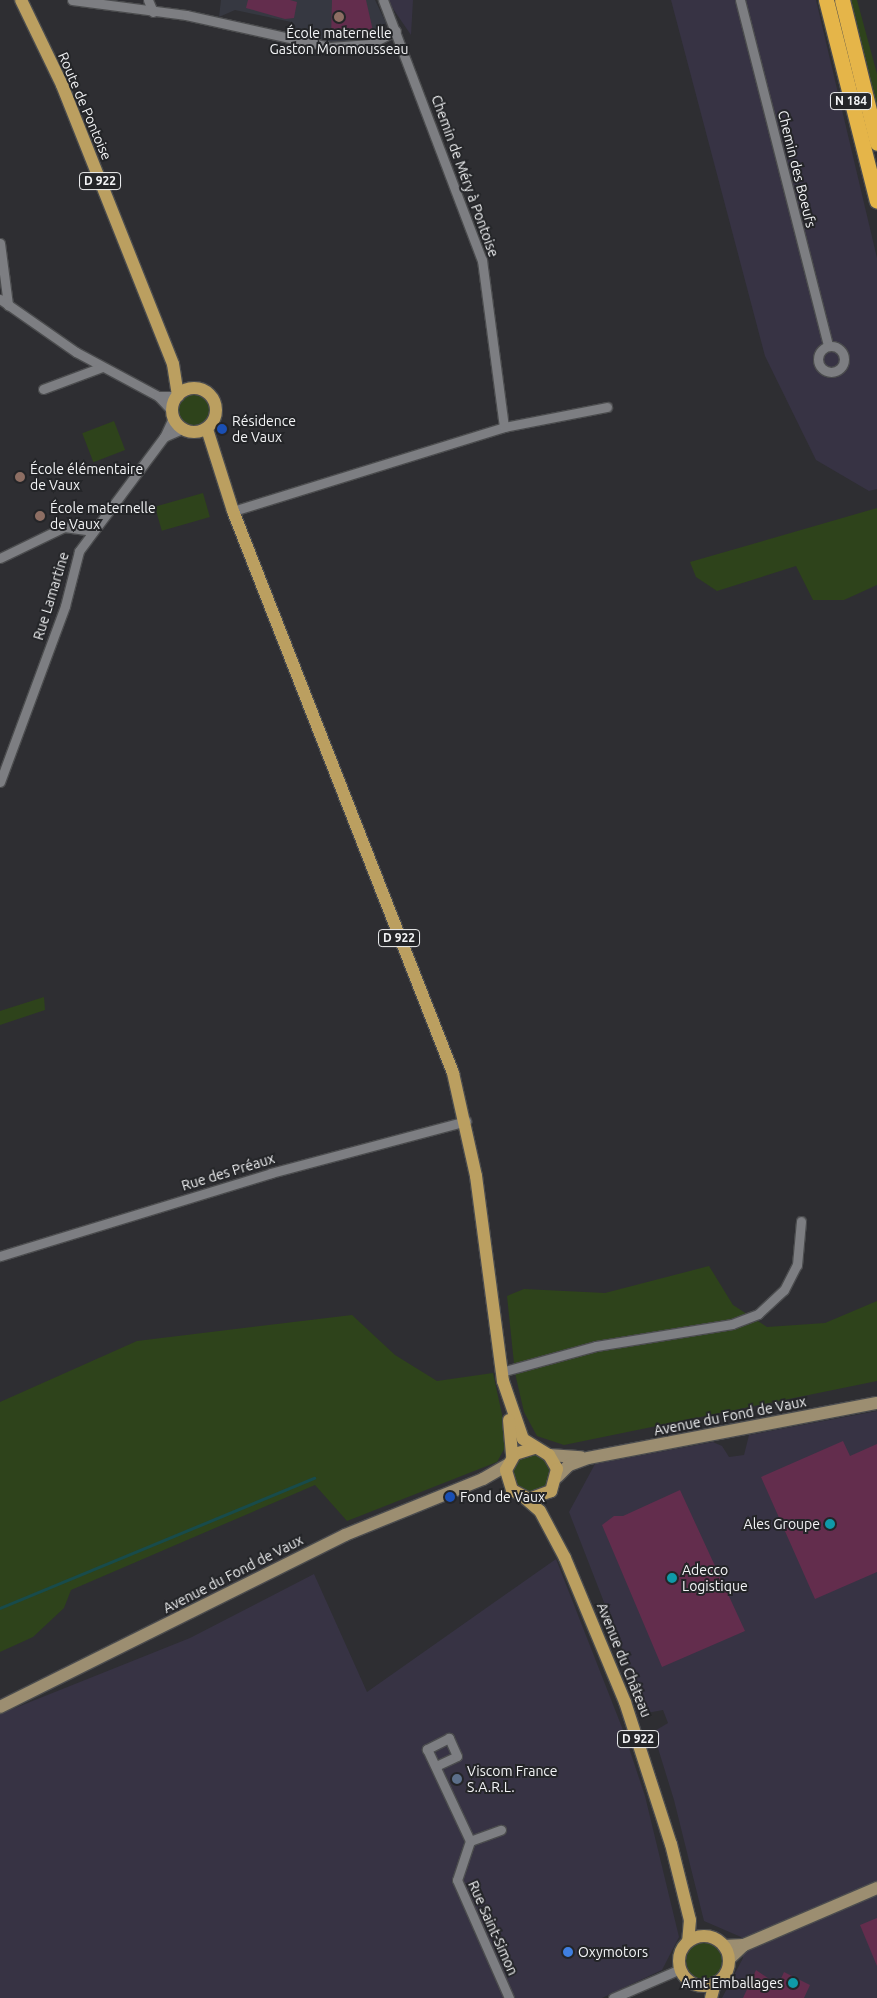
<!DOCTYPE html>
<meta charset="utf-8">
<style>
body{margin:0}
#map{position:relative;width:877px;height:1998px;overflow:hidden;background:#2e2e32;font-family:Ubuntu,sans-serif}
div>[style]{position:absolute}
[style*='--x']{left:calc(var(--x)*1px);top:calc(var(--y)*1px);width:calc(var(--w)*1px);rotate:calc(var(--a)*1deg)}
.industrial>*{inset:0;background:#373344}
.built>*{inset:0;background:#363841}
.green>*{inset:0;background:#2e431b;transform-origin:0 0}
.round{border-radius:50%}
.stream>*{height:2.5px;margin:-1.25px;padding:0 1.25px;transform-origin:1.25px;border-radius:1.25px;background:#184b4b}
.building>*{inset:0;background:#632d4d}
.roads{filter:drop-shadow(1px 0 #4b4c4e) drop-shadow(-1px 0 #4b4c4e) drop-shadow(0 1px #4b4c4e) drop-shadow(0 -1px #4b4c4e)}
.street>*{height:9px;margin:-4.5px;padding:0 4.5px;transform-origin:4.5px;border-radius:4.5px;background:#7d7e82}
.street>.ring{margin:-4.5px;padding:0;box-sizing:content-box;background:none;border:9px solid #7d7e82;border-radius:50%}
.secondary>*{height:12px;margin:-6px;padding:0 6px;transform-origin:6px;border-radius:6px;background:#9c8e71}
.primary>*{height:12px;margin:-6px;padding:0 6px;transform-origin:6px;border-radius:6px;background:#bb9f60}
.primary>.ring{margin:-6px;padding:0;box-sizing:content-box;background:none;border:12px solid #bb9f60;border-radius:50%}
.highway>*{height:15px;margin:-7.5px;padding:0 7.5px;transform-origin:7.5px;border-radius:7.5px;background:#e5b549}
.dots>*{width:14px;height:14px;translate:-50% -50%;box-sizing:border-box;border:2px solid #242528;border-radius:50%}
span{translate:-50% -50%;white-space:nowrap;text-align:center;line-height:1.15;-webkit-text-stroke:4px #242528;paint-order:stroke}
.shield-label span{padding:1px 4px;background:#242528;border:1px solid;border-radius:4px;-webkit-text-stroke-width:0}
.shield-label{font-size:12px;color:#f3f4f6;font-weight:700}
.poi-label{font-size:14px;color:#f3f4f6}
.left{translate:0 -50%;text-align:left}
.right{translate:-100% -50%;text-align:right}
.street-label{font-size:14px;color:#f3f4f6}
</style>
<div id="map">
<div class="industrial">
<i style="clip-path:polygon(387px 0,413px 0,411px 35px)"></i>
<i style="clip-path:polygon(671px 0,816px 0,877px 258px,877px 489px,869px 491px,816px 460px,765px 356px)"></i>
<i style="clip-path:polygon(877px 1411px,877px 1998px,722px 1998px,743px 1958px,741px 1937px,704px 1921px,674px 1800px,653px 1732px,668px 1723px,663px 1710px,647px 1713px,569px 1512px,595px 1464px,713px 1442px,722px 1446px,729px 1457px,744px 1455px,749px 1435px)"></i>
<i style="clip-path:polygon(556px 1559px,623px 1730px,645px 1796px,679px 1937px,662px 1970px,602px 1998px,0 1998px,0 1714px,190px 1638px,314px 1574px,367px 1692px)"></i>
</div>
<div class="built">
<i style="clip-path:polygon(221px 0,375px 0,386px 23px,382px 32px,368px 39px,331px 43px,300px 37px,291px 22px,235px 10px,219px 17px)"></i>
</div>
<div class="green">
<i style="clip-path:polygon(849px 0,857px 0,877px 74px,877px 114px)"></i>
<i class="round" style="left:176px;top:393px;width:34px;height:34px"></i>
<i style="left:114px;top:421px;width:31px;height:34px;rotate:69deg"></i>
<i style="left:203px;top:493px;width:25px;height:50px;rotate:74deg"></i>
<i style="clip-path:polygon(877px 508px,877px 585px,844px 600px,813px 600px,796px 566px,717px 591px,696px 577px,690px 562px)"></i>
<i style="clip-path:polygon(44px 997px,45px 1010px,0 1025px,0 1011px)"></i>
<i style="clip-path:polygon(709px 1266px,733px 1305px,767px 1327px,825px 1323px,877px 1301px,877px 1381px,564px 1445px,537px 1436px,524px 1412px,515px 1373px,507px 1296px,524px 1289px,605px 1293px)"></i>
<i style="clip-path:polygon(352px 1315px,395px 1355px,437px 1381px,493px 1373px,508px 1442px,497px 1462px,347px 1521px,315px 1485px,71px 1590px,64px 1608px,33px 1637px,0 1652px,0 1402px,137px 1341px)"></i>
<i class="round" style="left:511px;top:1454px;width:40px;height:40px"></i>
<i class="round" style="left:686px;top:1943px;width:36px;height:36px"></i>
</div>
<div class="stream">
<i style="--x:0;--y:1608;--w:340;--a:-22.5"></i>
</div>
<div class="building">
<i style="clip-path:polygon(248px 0,290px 0,297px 2px,294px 18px,285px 19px,246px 8px)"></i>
<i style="clip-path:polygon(332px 0,366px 0,373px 31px,331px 39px)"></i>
<i style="clip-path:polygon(843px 1441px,850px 1456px,877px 1444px,877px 1572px,815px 1599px,761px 1477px)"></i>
<i style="clip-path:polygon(680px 1490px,745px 1631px,662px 1667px,602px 1525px,614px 1516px,623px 1516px)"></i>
<i style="clip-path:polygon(877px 1918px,877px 1966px,860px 1925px)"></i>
<i style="clip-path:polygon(756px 1970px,778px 1985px,784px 1972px,810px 1985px,804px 1998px,743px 1998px)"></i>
</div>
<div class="roads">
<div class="street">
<i style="--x:72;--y:0;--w:115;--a:7.5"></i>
<i style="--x:186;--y:15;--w:148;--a:12.5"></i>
<i style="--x:330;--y:47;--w:40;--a:-4.3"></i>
<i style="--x:370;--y:44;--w:29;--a:-27"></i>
<i style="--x:148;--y:0;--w:13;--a:67"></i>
<i style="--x:383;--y:0;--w:278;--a:69.2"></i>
<i style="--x:482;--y:260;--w:168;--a:82.5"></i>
<i style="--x:740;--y:0;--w:356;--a:75.7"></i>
<i style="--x:0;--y:243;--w:63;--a:82.6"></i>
<i style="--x:0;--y:299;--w:93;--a:34.9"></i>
<i style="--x:76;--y:352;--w:93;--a:28.2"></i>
<i class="ring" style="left:818px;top:346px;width:17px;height:17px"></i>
<i style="--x:43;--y:389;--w:63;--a:-20.4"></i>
<i style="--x:172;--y:411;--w:21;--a:-133"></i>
<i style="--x:158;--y:396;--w:20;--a:0"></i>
<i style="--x:173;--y:418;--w:21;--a:115"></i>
<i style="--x:164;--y:437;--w:20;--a:-24"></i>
<i style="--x:233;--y:511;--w:284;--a:-17.2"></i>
<i style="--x:504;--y:427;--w:105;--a:-11"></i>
<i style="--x:0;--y:558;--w:71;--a:-25.8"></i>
<i style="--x:64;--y:527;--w:28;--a:8"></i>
<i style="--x:0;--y:782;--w:188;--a:-69.7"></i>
<i style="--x:65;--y:606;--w:57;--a:-75.7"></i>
<i style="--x:79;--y:551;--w:142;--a:-53.3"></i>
<i style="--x:0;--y:1256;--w:283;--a:-17"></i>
<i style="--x:271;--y:1173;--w:202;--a:-14.9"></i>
<i style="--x:501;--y:1372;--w:98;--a:-15.3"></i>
<i style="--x:596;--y:1346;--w:138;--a:-9.2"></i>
<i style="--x:732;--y:1324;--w:28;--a:-21"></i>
<i style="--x:758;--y:1314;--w:35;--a:-43"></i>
<i style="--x:784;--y:1290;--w:28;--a:-63"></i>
<i style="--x:797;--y:1265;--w:44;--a:-84.8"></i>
<i style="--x:436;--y:1766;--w:23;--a:-25"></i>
<i style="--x:457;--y:1756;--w:20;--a:-114"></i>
<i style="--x:449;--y:1738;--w:25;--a:153"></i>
<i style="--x:427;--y:1749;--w:102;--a:64.9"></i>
<i style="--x:470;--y:1841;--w:41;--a:108.4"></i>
<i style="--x:457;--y:1880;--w:129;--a:66.2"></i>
<i style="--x:470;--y:1841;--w:33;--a:-20"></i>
<i style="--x:613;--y:1998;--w:73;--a:-23.4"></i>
</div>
<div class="secondary">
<i style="--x:549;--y:1455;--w:32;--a:4"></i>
<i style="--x:557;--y:1477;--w:17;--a:-45"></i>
<i style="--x:569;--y:1465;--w:20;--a:-20"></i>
<i style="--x:588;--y:1458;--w:294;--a:-10.8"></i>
<i style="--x:0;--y:1707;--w:385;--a:-26.5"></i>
<i style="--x:345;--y:1535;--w:149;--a:-22.1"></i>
<i style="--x:483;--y:1479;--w:28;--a:-30"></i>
<i style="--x:724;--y:1946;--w:20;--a:-3"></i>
<i style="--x:729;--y:1959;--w:21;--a:-43"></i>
<i style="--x:744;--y:1945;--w:145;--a:-23.2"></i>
</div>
<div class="primary">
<i style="--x:21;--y:0;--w:94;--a:64.2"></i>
<i style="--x:62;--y:85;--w:300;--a:68.3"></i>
<i style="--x:173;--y:364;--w:32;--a:81"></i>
<i class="ring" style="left:172px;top:388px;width:32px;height:32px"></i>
<i style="--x:207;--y:429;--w:86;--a:72.4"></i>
<i style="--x:233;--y:511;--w:604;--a:68.62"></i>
<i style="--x:453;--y:1073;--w:106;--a:77.4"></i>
<i style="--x:476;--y:1176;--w:207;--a:82.5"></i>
<i style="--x:503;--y:1381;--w:61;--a:71"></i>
<i style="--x:523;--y:1439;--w:31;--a:32"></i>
<i style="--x:549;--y:1455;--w:16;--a:60"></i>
<i style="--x:557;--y:1469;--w:23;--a:105"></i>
<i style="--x:551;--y:1491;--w:23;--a:160"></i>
<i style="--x:529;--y:1499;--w:19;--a:-152"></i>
<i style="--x:512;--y:1490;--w:21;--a:-107"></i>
<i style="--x:506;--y:1470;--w:18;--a:-61"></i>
<i style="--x:515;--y:1454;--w:21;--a:-17"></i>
<i style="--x:509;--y:1420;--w:37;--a:85"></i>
<i style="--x:526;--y:1499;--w:18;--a:41"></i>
<i style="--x:540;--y:1511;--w:53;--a:62"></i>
<i style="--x:565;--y:1558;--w:156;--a:67.4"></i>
<i style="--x:625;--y:1702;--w:149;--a:72.1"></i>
<i style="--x:671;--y:1844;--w:78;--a:76"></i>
<i style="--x:690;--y:1920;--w:21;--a:95"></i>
<i class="ring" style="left:679px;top:1936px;width:38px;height:38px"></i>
<i style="--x:711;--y:1998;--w:16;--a:-75"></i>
</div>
<div class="highway">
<i style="--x:826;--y:0;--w:207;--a:75.8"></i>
<i style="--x:842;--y:0;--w:147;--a:76.2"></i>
</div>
</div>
<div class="dots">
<i style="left:339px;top:17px;background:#8d6e63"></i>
<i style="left:222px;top:429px;background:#1a4fb4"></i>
<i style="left:20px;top:477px;background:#8d6e63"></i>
<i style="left:40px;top:516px;background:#8d6e63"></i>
<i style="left:450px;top:1497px;background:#1a4fb4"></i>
<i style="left:830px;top:1524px;background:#0f9aa8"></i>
<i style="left:672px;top:1578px;background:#0f9aa8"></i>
<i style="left:457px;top:1779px;background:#5c6f8a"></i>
<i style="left:568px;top:1952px;background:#3f7fe0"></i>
<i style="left:793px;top:1983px;background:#0f9aa8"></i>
</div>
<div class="shield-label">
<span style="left:851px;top:101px">N 184</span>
<span style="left:100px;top:181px">D 922</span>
<span style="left:399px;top:938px">D 922</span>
<span style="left:638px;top:1739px">D 922</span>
</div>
<div class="poi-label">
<span style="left:339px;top:41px">École maternelle<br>Gaston Monmousseau</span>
<span class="left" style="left:232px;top:429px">Résidence<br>de Vaux</span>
<span class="left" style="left:30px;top:477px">École élémentaire<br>de Vaux</span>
<span class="left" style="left:50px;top:516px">École maternelle<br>de Vaux</span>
<span class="left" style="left:460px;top:1497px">Fond de Vaux</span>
<span class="right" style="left:820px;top:1524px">Ales Groupe</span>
<span class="left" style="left:682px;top:1578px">Adecco<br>Logistique</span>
<span class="left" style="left:467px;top:1779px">Viscom France<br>S.A.R.L.</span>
<span class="left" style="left:578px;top:1952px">Oxymotors</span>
<span class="right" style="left:783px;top:1983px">Amt Emballages</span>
</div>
<div class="street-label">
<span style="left:85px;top:106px;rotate:67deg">Route de Pontoise</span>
<span style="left:797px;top:169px;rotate:76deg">Chemin des Boeufs</span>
<span style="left:465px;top:176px;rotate:70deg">Chemin de Méry à Pontoise</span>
<span style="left:51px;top:596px;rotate:-73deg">Rue Lamartine</span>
<span style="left:228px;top:1172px;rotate:-17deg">Rue des Préaux</span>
<span style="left:730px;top:1416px;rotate:-11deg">Avenue du Fond de Vaux</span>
<span style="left:233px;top:1574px;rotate:-27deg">Avenue du Fond de Vaux</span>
<span style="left:624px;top:1660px;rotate:68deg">Avenue du Château</span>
<span style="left:493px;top:1928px;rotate:66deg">Rue Saint-Simon</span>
</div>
</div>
